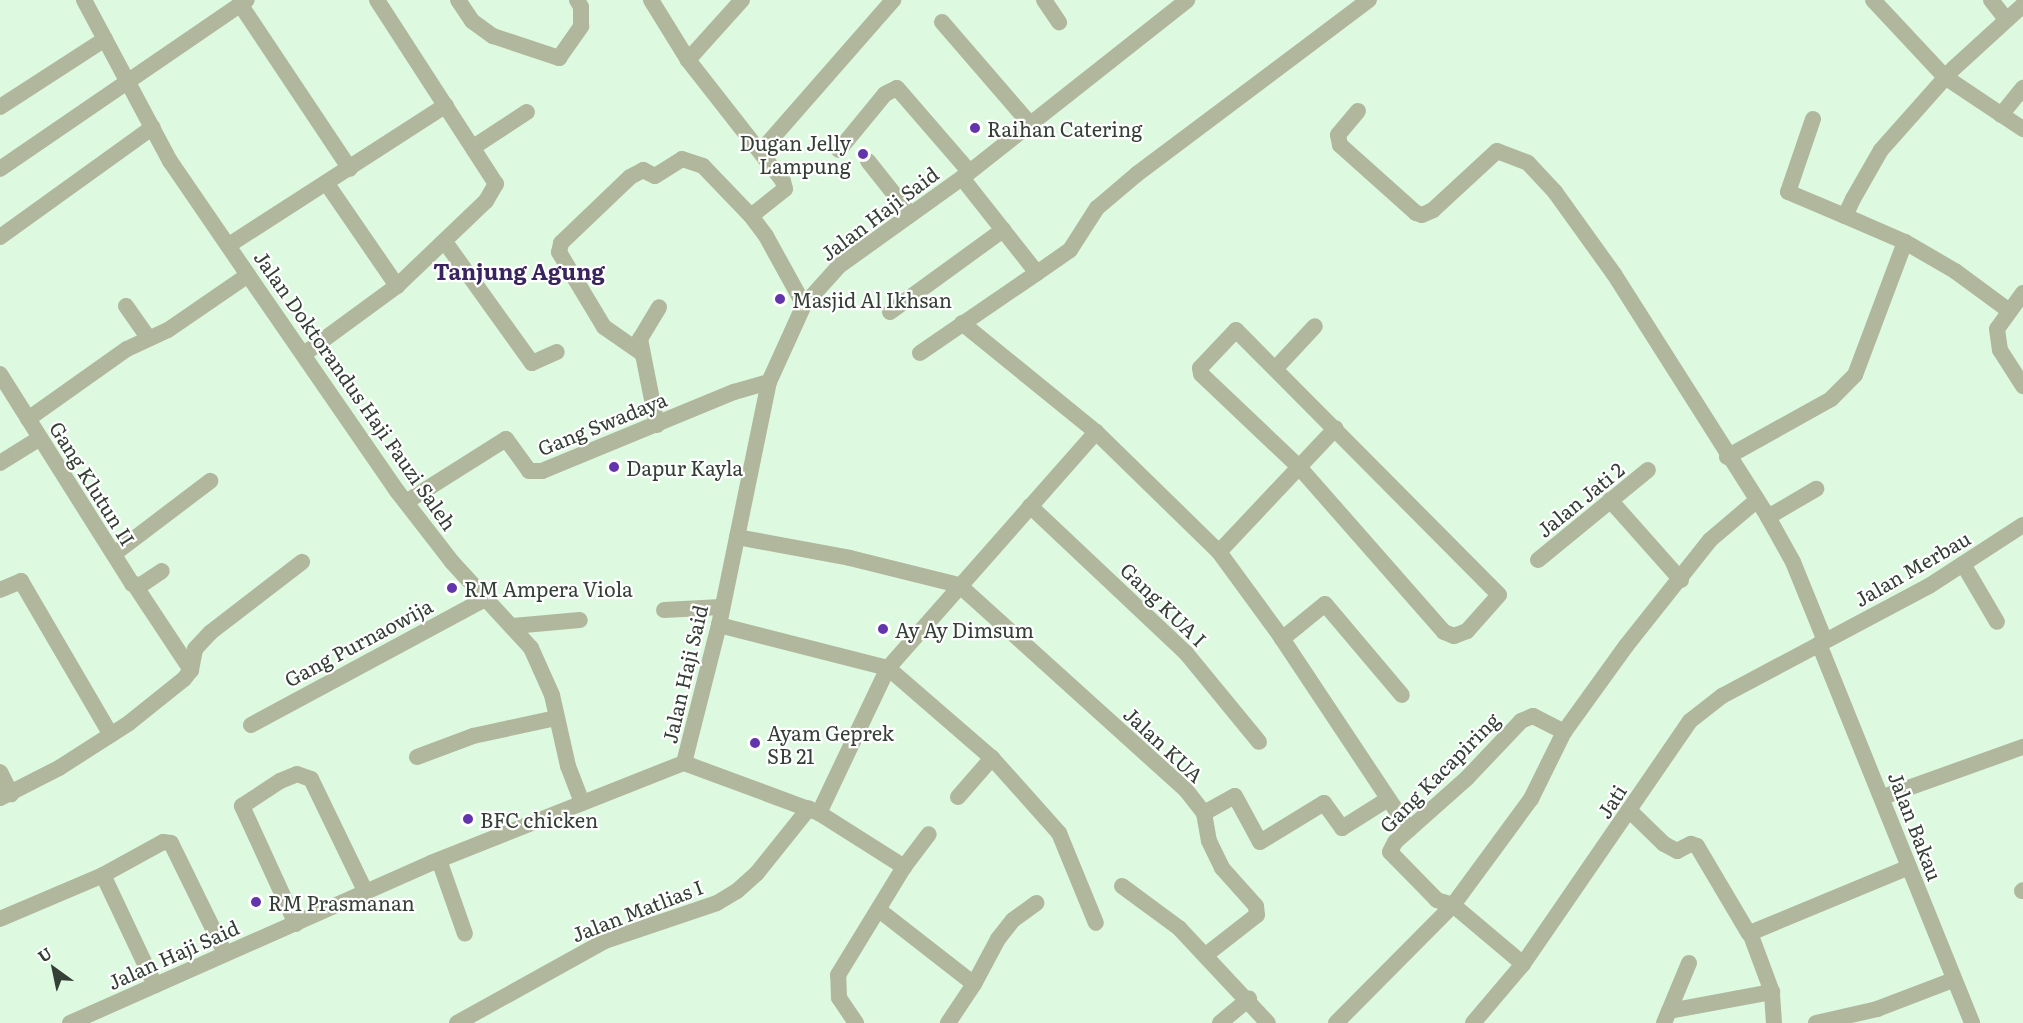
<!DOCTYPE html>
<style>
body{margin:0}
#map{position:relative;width:2023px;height:1023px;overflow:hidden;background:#ddf9e0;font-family:Literata,serif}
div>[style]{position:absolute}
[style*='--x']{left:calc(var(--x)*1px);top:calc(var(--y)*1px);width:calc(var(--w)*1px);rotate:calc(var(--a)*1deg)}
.minor>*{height:16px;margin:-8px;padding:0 8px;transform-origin:8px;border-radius:8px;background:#b0b79c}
.dots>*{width:16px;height:16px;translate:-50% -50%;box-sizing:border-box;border:3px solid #fff;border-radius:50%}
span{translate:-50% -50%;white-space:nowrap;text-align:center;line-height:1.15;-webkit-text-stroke:4.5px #fff;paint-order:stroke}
.poi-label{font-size:20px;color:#343f36}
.left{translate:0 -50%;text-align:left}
.right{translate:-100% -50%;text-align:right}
.street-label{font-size:20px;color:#343f36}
.quarter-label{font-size:22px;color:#39245f;font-weight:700}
.north{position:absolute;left:24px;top:939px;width:60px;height:60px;-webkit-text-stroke:4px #fff;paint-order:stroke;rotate:327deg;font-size:16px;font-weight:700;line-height:24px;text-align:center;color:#343f36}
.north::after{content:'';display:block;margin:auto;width:21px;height:27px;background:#343f36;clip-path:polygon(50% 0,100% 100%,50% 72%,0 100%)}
</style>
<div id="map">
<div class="minor">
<i style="--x:84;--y:0;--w:183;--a:61.9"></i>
<i style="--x:170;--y:161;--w:138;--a:55.6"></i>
<i style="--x:248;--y:275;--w:262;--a:55.4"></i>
<i style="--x:397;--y:491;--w:90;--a:52.2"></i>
<i style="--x:452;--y:562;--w:117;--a:47.4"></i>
<i style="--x:531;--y:648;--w:51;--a:65.9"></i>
<i style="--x:552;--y:695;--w:73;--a:77.3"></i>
<i style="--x:568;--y:766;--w:39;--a:69"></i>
<i style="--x:458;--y:0;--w:25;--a:56"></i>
<i style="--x:472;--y:21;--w:26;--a:36"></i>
<i style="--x:493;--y:36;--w:70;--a:18.4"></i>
<i style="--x:559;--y:58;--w:39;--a:-55"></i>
<i style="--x:581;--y:26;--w:19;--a:-90"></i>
<i style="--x:581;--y:7;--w:8;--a:-120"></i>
<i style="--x:651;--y:0;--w:70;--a:58.3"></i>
<i style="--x:742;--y:0;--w:81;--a:132"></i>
<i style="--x:688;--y:60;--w:154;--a:51.9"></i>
<i style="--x:783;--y:181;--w:8;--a:76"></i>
<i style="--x:785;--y:189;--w:43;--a:141.5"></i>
<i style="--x:751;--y:216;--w:25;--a:53"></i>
<i style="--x:766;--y:236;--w:79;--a:61.2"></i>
<i style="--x:1044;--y:0;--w:27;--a:56"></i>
<i style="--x:1873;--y:0;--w:105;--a:46.9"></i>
<i style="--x:1945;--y:77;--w:94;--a:33.7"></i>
<i style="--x:1991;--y:0;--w:24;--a:52"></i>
<i style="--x:240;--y:4;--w:198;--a:56.3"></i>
<i style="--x:942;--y:22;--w:135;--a:49.2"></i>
<i style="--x:0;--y:107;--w:125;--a:-32.9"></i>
<i style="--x:1358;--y:111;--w:31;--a:130"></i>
<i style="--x:1338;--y:135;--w:10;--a:79"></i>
<i style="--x:1340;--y:145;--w:102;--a:41.8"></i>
<i style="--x:1416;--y:213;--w:6;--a:18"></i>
<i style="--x:1422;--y:215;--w:12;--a:-24"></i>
<i style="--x:1433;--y:210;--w:87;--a:-42.7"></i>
<i style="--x:1497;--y:151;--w:33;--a:21"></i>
<i style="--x:1528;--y:163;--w:40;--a:47"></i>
<i style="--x:1555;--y:192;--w:101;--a:54.3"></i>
<i style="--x:1614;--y:274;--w:288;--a:57.6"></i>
<i style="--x:1768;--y:517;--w:51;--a:60.9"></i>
<i style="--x:1793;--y:562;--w:85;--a:67.9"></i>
<i style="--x:2001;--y:115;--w:35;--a:-51"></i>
<i style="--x:1813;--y:119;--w:77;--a:108.9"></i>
<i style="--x:1788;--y:192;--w:62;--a:22.8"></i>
<i style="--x:475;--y:146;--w:62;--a:-33.2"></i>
<i style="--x:839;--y:150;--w:72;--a:-50.6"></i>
<i style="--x:885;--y:94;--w:13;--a:-27"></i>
<i style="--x:897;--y:88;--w:110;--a:49.1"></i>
<i style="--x:761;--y:151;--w:201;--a:-48.8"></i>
<i style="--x:868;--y:161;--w:68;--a:51.6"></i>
<i style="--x:0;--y:169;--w:299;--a:-34.4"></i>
<i style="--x:327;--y:184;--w:124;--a:55.5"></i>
<i style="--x:0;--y:237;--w:188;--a:-35.7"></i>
<i style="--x:445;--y:242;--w:149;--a:54.3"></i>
<i style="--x:532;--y:363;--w:27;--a:-24"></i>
<i style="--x:1905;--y:242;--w:58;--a:30.1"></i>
<i style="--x:1955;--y:271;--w:66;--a:36.3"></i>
<i style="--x:229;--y:245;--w:258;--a:-32.8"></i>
<i style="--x:1037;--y:273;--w:40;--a:-34.9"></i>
<i style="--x:1070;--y:250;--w:50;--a:-57.3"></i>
<i style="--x:1097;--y:208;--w:52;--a:-40.4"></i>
<i style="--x:1137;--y:174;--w:290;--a:-36.9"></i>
<i style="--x:2023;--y:293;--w:44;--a:125.8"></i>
<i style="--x:1997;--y:329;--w:21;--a:82"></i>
<i style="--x:2000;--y:350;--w:43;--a:57.4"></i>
<i style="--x:126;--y:306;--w:39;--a:55"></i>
<i style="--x:890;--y:312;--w:140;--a:-36"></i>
<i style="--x:962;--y:323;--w:173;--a:39.1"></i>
<i style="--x:1096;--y:432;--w:172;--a:44.3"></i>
<i style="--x:1219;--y:552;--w:102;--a:53.8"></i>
<i style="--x:1279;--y:634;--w:235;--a:56.4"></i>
<i style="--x:1236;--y:330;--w:373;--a:45.2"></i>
<i style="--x:1499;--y:595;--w:48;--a:131.6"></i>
<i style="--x:1467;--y:631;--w:14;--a:159"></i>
<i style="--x:1454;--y:636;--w:11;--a:-158"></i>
<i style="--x:1444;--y:632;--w:220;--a:-131.3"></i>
<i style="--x:1299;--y:467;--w:135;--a:-136.5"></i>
<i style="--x:1201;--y:374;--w:6;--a:-99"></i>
<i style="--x:1200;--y:368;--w:52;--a:-46.5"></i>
<i style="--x:640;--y:352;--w:44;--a:-145.2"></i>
<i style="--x:604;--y:327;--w:87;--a:-121"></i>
<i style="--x:559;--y:252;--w:9;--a:-77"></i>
<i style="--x:561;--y:243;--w:95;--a:-43.7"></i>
<i style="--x:630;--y:177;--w:15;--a:-28"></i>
<i style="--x:643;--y:170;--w:13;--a:27"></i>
<i style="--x:655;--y:176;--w:32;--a:-32"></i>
<i style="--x:682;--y:159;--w:22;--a:18"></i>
<i style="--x:703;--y:166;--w:69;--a:46.2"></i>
<i style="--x:920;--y:353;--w:142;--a:-34.4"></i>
<i style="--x:1037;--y:273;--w:121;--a:-128.3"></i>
<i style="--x:304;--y:354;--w:115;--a:-36.2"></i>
<i style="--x:397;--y:286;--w:123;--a:-43.7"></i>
<i style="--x:486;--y:201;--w:20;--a:-60"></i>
<i style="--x:496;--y:184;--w:219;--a:-122.9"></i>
<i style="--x:1276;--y:368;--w:57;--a:-47.1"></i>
<i style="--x:0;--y:374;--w:248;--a:57.8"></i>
<i style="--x:132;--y:584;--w:9;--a:6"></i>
<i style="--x:141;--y:585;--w:25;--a:-34"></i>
<i style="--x:28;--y:419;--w:121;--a:-35.3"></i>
<i style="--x:127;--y:349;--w:45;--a:-24.9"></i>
<i style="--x:168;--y:330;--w:97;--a:-34.5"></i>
<i style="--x:657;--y:425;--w:88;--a:-101.2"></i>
<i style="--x:640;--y:339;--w:37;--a:-59"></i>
<i style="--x:1727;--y:457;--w:119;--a:-29.1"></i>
<i style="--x:1831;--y:399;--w:34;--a:-45"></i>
<i style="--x:1855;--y:375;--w:142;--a:-69.4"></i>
<i style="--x:1905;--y:242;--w:65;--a:-156.6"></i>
<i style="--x:1845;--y:216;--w:19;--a:-65"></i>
<i style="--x:1853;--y:199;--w:56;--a:-60.3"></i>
<i style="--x:1881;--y:150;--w:108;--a:-48.4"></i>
<i style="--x:1953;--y:69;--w:95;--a:-42.4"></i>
<i style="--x:0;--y:463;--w:47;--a:-32"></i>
<i style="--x:1610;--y:500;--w:107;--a:48.4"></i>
<i style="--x:406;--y:502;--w:118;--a:-32.2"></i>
<i style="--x:506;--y:439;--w:39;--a:54"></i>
<i style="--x:529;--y:471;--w:13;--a:0"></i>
<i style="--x:542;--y:471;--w:208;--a:-22.4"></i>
<i style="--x:734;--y:392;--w:36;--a:-16"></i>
<i style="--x:1030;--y:506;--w:214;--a:43.3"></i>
<i style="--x:1186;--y:653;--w:115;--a:50.6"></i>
<i style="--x:1768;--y:517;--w:56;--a:-30.3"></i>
<i style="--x:737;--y:537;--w:115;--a:10.5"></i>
<i style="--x:850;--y:558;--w:112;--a:13.9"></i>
<i style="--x:959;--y:585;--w:306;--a:42.1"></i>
<i style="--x:1186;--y:790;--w:29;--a:52"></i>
<i style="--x:1204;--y:813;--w:28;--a:80"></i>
<i style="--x:1209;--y:841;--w:30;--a:64"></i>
<i style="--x:1222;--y:868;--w:51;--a:48.2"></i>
<i style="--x:1256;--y:906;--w:9;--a:84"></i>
<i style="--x:1257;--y:915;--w:63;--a:142"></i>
<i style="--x:1219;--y:552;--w:170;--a:-46.7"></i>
<i style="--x:114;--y:554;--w:121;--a:-37.2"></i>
<i style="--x:1538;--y:560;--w:142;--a:-39.3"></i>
<i style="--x:1963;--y:564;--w:67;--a:59.6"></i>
<i style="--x:136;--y:587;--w:100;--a:56.5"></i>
<i style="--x:0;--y:590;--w:23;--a:-23"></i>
<i style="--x:21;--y:581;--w:178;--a:59.7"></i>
<i style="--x:664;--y:610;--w:57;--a:-3"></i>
<i style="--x:719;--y:625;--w:174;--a:14.3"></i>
<i style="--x:888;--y:668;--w:138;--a:40.9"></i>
<i style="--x:513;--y:626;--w:67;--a:-5.1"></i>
<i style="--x:1282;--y:639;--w:55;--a:-39.1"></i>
<i style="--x:1325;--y:604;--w:119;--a:49.8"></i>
<i style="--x:1819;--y:644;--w:409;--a:68"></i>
<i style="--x:251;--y:725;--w:266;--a:-28.3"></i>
<i style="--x:417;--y:757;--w:60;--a:-20.6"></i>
<i style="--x:473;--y:736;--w:85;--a:-12.2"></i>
<i style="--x:684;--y:763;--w:144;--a:20.3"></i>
<i style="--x:819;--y:813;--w:101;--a:32.4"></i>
<i style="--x:0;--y:772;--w:25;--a:63"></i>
<i style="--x:958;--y:797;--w:52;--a:-48.9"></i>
<i style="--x:992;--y:758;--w:101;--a:48.2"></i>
<i style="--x:1059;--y:833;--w:97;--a:67.7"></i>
<i style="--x:1883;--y:797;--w:149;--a:-19.7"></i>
<i style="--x:0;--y:798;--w:66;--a:-27"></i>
<i style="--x:59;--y:768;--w:83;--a:-32.7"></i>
<i style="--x:129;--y:723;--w:70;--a:-38.7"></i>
<i style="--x:184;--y:679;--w:11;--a:-52"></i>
<i style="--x:191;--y:670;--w:21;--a:-79"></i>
<i style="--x:195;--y:649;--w:23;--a:-47"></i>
<i style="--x:211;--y:632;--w:115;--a:-37.6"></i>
<i style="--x:1630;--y:811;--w:47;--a:44.1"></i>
<i style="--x:1664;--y:844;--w:15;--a:28"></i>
<i style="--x:1677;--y:851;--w:16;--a:-27"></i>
<i style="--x:1691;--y:844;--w:6;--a:18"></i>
<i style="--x:1697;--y:846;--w:102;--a:59.4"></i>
<i style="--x:819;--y:813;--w:161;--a:-64.6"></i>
<i style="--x:888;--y:668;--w:315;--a:-48.6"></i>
<i style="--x:1204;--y:813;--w:35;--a:-29"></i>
<i style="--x:1235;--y:796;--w:52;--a:61.5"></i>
<i style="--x:1260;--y:842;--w:75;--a:-31.4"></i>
<i style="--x:1324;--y:803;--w:31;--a:54"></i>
<i style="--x:1342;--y:828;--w:54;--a:-32.2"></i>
<i style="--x:439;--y:860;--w:78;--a:70.6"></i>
<i style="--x:103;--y:875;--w:122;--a:64.7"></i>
<i style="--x:1122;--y:886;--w:71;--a:36.4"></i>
<i style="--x:1179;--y:928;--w:130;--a:46.9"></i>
<i style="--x:2022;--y:891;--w:1;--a:-45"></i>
<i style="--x:879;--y:910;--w:120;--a:37.9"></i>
<i style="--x:974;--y:984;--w:51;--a:-61.9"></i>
<i style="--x:998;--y:939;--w:24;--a:-52"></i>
<i style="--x:1013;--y:920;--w:29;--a:-36"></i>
<i style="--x:0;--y:919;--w:112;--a:-23.1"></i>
<i style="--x:103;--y:875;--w:68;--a:-28.8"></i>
<i style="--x:163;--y:842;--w:8;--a:7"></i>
<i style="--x:171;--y:843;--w:123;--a:63.9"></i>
<i style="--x:296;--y:924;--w:130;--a:-114.6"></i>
<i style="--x:242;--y:806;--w:45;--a:-33.3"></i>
<i style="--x:280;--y:781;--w:18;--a:-22"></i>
<i style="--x:297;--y:774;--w:15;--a:20"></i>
<i style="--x:311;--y:779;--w:127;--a:64.2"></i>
<i style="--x:1523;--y:964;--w:92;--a:-139.9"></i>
<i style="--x:1453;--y:905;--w:17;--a:-163"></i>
<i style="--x:1437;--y:900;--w:67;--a:-134.4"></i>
<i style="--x:1390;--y:852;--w:11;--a:-63"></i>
<i style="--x:1395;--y:842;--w:96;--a:-41.6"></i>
<i style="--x:1467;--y:778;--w:79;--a:-46.5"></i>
<i style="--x:1521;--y:721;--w:13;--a:-23"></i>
<i style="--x:1533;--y:716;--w:35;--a:27"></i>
<i style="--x:1669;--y:1011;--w:105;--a:-10.5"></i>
<i style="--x:70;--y:1023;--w:395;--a:-23.9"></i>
<i style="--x:431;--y:863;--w:272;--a:-21.6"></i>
<i style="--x:684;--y:763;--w:142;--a:-75.8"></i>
<i style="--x:719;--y:625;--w:248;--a:-78.4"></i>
<i style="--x:769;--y:382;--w:85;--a:-65.6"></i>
<i style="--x:804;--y:305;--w:52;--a:-48.1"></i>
<i style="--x:839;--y:266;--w:151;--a:-35.6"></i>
<i style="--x:962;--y:178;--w:287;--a:-38.3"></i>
<i style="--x:457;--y:1023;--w:169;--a:-29"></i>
<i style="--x:605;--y:941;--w:118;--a:-18.7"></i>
<i style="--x:717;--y:903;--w:23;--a:-31"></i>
<i style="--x:737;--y:891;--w:27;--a:-42"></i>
<i style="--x:757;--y:873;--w:83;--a:-51.3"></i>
<i style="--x:856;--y:1023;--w:30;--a:-124"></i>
<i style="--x:839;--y:998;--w:23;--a:-92"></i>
<i style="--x:838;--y:975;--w:127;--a:-58.6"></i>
<i style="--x:904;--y:867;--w:41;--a:-52.9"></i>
<i style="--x:948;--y:1023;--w:47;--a:-56.3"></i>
<i style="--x:1220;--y:1023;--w:38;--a:-40"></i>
<i style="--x:1336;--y:1023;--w:166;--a:-45.2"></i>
<i style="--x:1453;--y:905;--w:132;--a:-53.7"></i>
<i style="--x:1531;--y:799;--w:75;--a:-63.8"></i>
<i style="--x:1564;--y:732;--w:106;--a:-54.2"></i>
<i style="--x:1626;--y:646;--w:135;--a:-51.6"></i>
<i style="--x:1710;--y:540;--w:60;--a:-40.3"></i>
<i style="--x:1473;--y:1023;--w:77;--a:-49.7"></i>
<i style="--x:1523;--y:964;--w:295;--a:-55.5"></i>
<i style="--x:1690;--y:721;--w:41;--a:-38"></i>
<i style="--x:1722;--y:696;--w:234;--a:-28"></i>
<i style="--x:1929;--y:586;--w:112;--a:-33"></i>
<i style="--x:1664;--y:1023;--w:65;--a:-67.4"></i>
<i style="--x:1774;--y:1023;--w:31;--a:-94"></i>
<i style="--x:1772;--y:992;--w:63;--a:-110.4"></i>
<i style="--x:1750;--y:933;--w:172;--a:-22.5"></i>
<i style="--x:1816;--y:1023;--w:63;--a:-12.9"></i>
<i style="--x:1877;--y:1009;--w:81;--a:-20.9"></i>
</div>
<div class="dots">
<i style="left:975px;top:128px;background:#6335ac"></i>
<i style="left:863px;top:154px;background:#6335ac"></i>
<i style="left:780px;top:299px;background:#6335ac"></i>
<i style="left:614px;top:467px;background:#6335ac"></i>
<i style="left:452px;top:588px;background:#6335ac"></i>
<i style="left:883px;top:629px;background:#6335ac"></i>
<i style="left:755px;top:743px;background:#6335ac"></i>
<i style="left:468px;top:819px;background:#6335ac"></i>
<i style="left:256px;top:902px;background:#6335ac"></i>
</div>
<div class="poi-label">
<span class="left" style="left:987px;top:128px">Raihan Catering</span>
<span class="right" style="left:851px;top:154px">Dugan Jelly<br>Lampung</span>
<span class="left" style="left:792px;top:299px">Masjid Al Ikhsan</span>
<span class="left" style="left:626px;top:467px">Dapur Kayla</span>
<span class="left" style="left:464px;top:588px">RM Ampera Viola</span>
<span class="left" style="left:895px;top:629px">Ay Ay Dimsum</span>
<span class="left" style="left:767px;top:744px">Ayam Geprek<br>SB 21</span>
<span class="left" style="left:480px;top:819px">BFC chicken</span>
<span class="left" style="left:268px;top:902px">RM Prasmanan</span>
</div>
<div class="street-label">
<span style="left:879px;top:213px;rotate:-37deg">Jalan Haji Said</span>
<span style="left:356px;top:390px;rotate:55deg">Jalan Doktorandus Haji Fauzi Saleh</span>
<span style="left:602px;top:423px;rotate:-22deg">Gang Swadaya</span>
<span style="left:93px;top:483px;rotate:58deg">Gang Klutun II</span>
<span style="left:1580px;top:499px;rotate:-39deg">Jalan Jati 2</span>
<span style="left:1912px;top:568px;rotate:-30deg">Jalan Merbau</span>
<span style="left:1164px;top:604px;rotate:44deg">Gang KUA I</span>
<span style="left:358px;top:642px;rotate:-28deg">Gang Purnaowija</span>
<span style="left:684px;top:674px;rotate:-77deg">Jalan Haji Said</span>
<span style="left:1164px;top:744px;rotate:43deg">Jalan KUA</span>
<span style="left:1439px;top:772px;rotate:-45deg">Gang Kacapiring</span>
<span style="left:1611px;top:801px;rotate:-57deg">Jati</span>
<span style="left:1916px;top:826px;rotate:69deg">Jalan Bakau</span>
<span style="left:637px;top:910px;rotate:-21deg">Jalan Matlias I</span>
<span style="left:173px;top:954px;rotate:-24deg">Jalan Haji Said</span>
</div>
<div class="quarter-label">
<span style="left:519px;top:271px">Tanjung Agung</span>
</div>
<div class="north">U</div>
</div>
